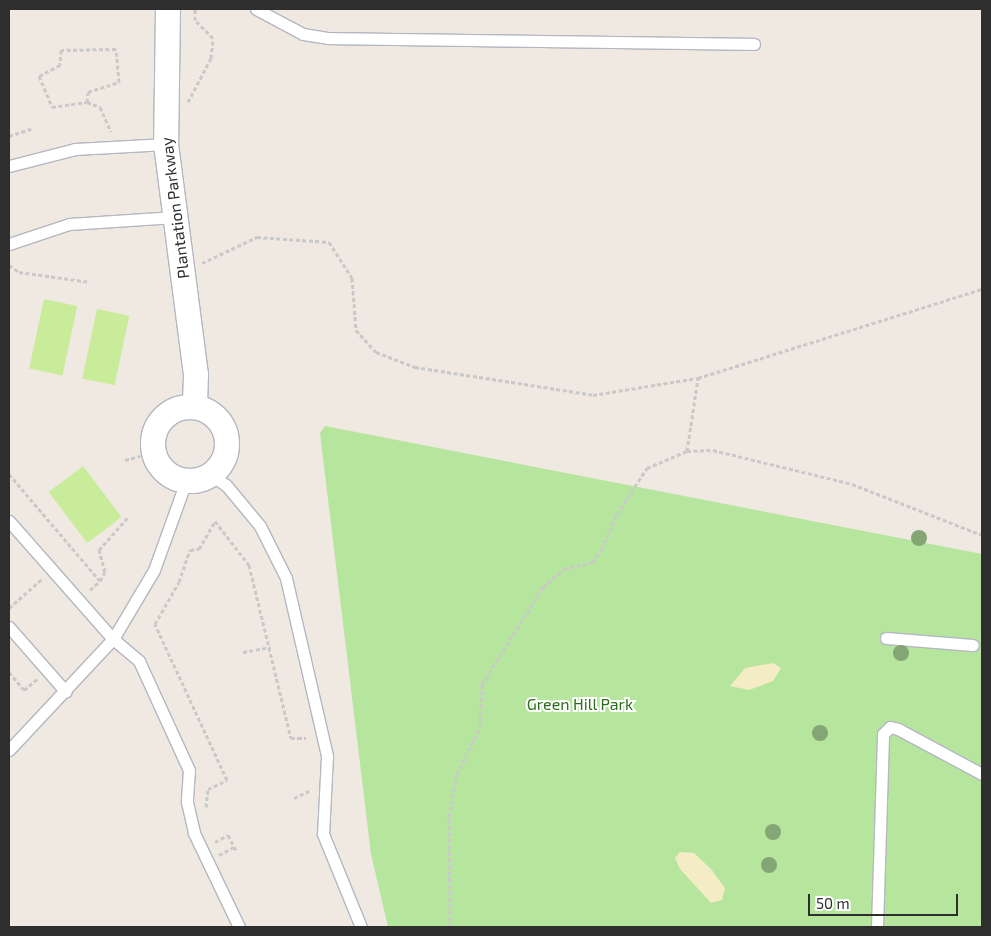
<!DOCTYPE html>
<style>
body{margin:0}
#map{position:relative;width:991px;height:936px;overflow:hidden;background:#efe9e1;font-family:"Exo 2",sans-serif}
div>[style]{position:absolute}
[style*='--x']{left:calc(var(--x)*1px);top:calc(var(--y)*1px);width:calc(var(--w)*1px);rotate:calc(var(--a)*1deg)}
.green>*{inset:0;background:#b6e59e}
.sand>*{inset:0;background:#f3ecc5}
.pitch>*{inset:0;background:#c9ec9a;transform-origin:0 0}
.path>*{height:3px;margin-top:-1.5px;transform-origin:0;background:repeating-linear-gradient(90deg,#c9c9c9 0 4px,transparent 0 6.5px)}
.roads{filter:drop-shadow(1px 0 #b4b7c1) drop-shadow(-1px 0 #b4b7c1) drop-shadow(0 1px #b4b7c1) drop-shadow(0 -1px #b4b7c1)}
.lane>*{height:11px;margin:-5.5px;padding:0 5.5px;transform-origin:5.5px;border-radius:5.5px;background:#fff}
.street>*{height:24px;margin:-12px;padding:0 12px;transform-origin:12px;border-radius:12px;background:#fff}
.street>.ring{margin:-12px;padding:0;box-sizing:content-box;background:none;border:24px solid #fff;border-radius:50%}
.trees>*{width:16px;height:16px;margin:-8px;border-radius:50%;background:#84a574}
span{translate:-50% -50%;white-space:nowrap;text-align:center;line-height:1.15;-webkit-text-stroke:4px #fff;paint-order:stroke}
.street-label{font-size:16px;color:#2e2e2e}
.park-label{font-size:16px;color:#2c6e1b}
.frame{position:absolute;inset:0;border:10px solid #2e2e2e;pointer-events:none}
.scale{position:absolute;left:808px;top:894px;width:150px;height:22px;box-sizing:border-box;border:2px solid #2e2e2e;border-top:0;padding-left:6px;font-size:15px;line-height:18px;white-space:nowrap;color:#2e2e2e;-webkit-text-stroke:4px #fff;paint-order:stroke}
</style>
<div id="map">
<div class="green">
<i style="clip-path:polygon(325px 426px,982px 554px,982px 927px,388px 927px,371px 854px,320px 433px)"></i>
</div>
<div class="sand">
<i style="clip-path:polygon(773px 663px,781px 668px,773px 681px,749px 690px,730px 686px,745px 668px)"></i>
<i style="clip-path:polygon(680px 852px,694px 853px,711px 869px,725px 888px,722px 900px,711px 903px,680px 869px,675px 858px)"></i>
</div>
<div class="pitch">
<i style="left:44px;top:299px;width:34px;height:71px;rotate:12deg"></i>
<i style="left:97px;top:309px;width:33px;height:71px;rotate:12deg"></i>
<i style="left:83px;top:466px;width:64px;height:43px;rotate:53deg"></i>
</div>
<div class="path">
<i style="--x:87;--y:102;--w:10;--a:-84"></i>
<i style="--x:88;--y:92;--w:33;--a:-18"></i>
<i style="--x:119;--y:82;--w:33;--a:-95"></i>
<i style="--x:116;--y:49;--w:55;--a:179"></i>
<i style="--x:61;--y:50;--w:15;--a:94"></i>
<i style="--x:60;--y:65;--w:24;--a:152"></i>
<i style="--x:39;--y:76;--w:34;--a:67"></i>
<i style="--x:52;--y:107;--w:35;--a:-8"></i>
<i style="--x:87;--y:102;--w:14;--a:21"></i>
<i style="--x:100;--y:107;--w:27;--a:66"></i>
<i style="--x:188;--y:102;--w:50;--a:-62.4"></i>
<i style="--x:211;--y:58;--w:20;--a:-84"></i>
<i style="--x:213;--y:38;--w:25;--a:-135"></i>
<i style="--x:195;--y:20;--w:11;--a:-90"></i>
<i style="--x:9;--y:136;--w:25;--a:-18"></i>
<i style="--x:202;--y:263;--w:61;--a:-25.3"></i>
<i style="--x:257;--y:237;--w:72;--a:4"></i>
<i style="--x:329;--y:242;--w:43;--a:57.4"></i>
<i style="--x:352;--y:278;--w:52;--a:85.6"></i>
<i style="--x:356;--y:330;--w:30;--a:48"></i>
<i style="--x:376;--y:352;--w:42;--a:21"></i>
<i style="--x:415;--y:367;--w:180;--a:8.9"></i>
<i style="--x:593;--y:395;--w:106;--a:-9.2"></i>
<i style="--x:698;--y:378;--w:298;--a:-17.4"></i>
<i style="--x:9;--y:265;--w:12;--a:35"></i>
<i style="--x:19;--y:272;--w:72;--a:8"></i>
<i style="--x:687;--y:451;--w:74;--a:-81.4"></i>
<i style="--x:125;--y:460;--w:16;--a:-15"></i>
<i style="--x:9;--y:474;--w:140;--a:49.6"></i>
<i style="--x:100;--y:581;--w:10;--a:-61"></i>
<i style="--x:105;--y:572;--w:23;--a:-105"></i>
<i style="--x:99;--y:550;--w:43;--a:-48.8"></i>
<i style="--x:90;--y:590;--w:13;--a:-42"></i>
<i style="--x:9;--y:608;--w:44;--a:-41.3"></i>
<i style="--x:243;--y:652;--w:28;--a:-10"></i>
<i style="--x:9;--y:672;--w:23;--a:50"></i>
<i style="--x:24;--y:690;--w:17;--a:-40"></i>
<i style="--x:294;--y:798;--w:19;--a:-25"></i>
<i style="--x:206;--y:807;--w:18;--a:-84"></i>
<i style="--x:208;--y:789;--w:21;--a:-25"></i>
<i style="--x:227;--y:780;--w:172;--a:-114.8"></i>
<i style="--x:155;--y:624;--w:48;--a:-60.3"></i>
<i style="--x:179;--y:582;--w:34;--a:-71"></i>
<i style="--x:190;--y:550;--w:9;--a:-6"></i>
<i style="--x:199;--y:549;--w:32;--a:-60"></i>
<i style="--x:215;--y:521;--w:56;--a:52.3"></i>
<i style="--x:249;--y:565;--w:178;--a:76.4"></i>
<i style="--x:291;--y:738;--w:15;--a:0"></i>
<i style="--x:215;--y:842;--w:15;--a:-28"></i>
<i style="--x:228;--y:835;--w:19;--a:62"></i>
<i style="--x:219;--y:855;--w:17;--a:-28"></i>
<i style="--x:450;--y:927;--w:110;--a:-90.5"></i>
<i style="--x:449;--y:817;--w:44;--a:-79.5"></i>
<i style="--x:457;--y:774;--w:52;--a:-63.9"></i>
<i style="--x:480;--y:727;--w:43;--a:-87.3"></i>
<i style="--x:482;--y:684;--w:115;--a:-57.8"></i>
<i style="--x:543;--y:587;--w:28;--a:-41"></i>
<i style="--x:564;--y:569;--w:29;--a:-14"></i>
<i style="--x:592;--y:562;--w:16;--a:-52"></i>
<i style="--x:602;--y:549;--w:38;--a:-67"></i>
<i style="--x:617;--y:514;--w:55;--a:-56.9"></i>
<i style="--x:647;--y:468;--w:43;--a:-23"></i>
<i style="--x:687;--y:451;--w:26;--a:-2"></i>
<i style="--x:713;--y:450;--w:143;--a:13.7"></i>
<i style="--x:852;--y:484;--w:140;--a:21.4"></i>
</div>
<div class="roads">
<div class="lane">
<i style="--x:256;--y:9;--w:53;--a:28"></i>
<i style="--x:303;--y:34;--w:26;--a:9"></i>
<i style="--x:329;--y:38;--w:425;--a:0.8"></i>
<i style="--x:9;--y:166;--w:68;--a:-14.4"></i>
<i style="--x:75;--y:149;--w:91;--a:-3.1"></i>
<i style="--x:9;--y:244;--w:63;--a:-18.4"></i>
<i style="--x:69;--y:224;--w:106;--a:-3.8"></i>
<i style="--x:211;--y:475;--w:18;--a:34"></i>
<i style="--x:226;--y:485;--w:53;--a:50.3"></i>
<i style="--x:260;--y:526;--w:58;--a:63.4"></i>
<i style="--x:286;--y:578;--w:183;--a:77"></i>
<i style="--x:327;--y:756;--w:78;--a:92.9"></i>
<i style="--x:323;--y:834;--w:100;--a:67.8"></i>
<i style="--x:9;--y:521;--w:157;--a:48.6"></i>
<i style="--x:113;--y:639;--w:34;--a:40"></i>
<i style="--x:139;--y:661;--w:120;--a:65.4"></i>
<i style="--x:189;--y:770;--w:32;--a:94"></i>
<i style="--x:187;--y:802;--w:32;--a:77"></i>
<i style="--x:194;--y:833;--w:104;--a:64.4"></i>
<i style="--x:9;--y:627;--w:86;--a:48.8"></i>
<i style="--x:886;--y:638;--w:87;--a:4.6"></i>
<i style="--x:9;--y:750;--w:152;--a:-46.9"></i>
<i style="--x:113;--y:639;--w:80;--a:-59.3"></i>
<i style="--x:154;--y:570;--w:95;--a:-70.2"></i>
<i style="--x:877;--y:927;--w:193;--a:-88.2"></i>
<i style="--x:883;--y:734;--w:10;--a:-45"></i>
<i style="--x:890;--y:727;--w:8;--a:14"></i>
<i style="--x:898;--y:729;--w:95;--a:28.2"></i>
</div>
<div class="street">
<i style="--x:168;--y:9;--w:135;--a:90.8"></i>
<i style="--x:166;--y:144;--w:233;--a:82.6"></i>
<i style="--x:196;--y:375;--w:32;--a:92"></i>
<i class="ring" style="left:153px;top:407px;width:50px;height:50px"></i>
</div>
</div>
<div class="trees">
<i style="left:919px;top:538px"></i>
<i style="left:901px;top:653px"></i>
<i style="left:820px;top:733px"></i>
<i style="left:773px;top:832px"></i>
<i style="left:769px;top:865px"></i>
</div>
<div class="street-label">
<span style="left:175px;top:208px;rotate:-97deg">Plantation Parkway</span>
</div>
<div class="park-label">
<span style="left:580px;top:704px">Green Hill Park</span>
</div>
<div class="frame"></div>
<div class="scale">50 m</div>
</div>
